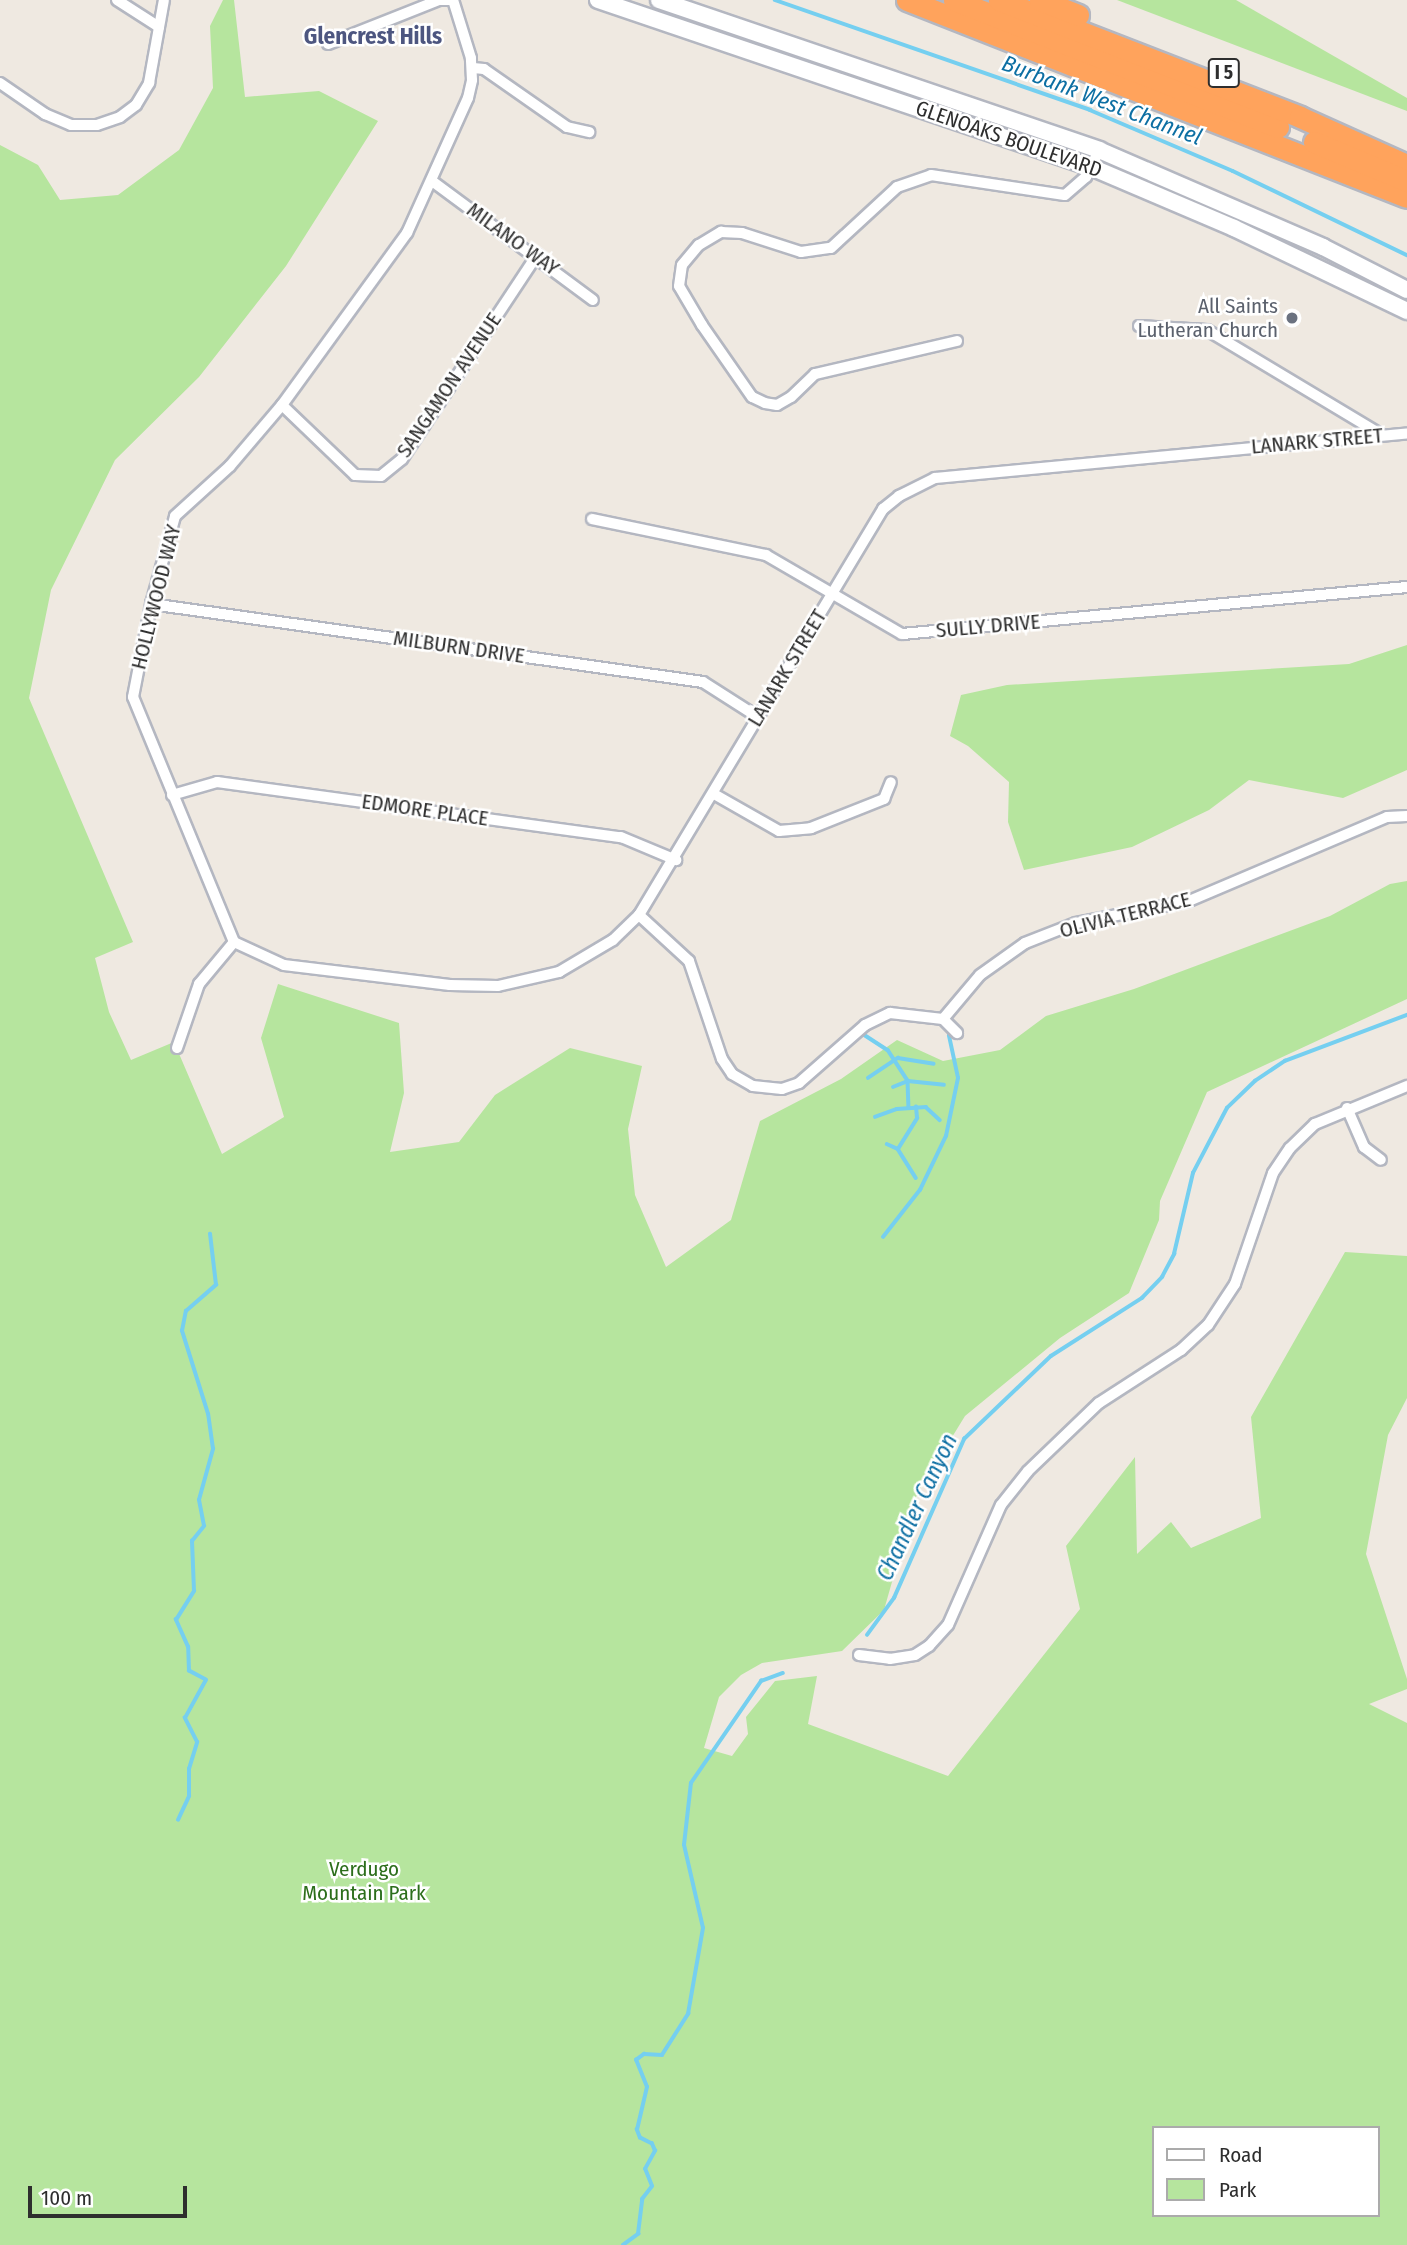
<!DOCTYPE html>
<style>
body{margin:0}
#map{position:relative;width:1407px;height:2245px;overflow:hidden;background:#efe9e1;font-family:"Fira Sans Condensed",sans-serif}
div>[style]{position:absolute}
[style*='--x']{left:calc(var(--x)*1px);top:calc(var(--y)*1px);width:calc(var(--w)*1px);rotate:calc(var(--a)*1deg)}
.green>*{inset:0;background:#b6e59e}
.stream>*{height:3.5px;margin:-1.75px;padding:0 1.75px;transform-origin:1.75px;border-radius:1.75px;background:#75cff0}
.roads{filter:drop-shadow(2px 0 #b4b7c1) drop-shadow(-2px 0 #b4b7c1) drop-shadow(0 2px #b4b7c1) drop-shadow(0 -2px #b4b7c1)}
.street>*{height:10px;margin:-5px;padding:0 5px;transform-origin:5px;border-radius:5px;background:#fff}
.secondary>*{height:16px;margin:-8px;padding:0 8px;transform-origin:8px;border-radius:8px;background:#fff}
.highway>*{height:21px;margin:-10.5px;padding:0 10.5px;transform-origin:10.5px;border-radius:10.5px;background:#ffa35c}
.dots>*{width:19px;height:19px;translate:-50% -50%;box-sizing:border-box;border:4px solid #fff;border-radius:50%}
span{translate:-50% -50%;white-space:nowrap;text-align:center;line-height:1.15;-webkit-text-stroke:5px #fff;paint-order:stroke}
.shield-label span{padding:2px 5px;background:#fff;border:2px solid;border-radius:5px;-webkit-text-stroke-width:0}
.shield-label{font-size:19px;color:#2e2e2e;font-weight:700}
.street-label{font-size:21px;color:#2e2e2e}
.worship-label{font-size:21px;color:#5b616d}
.right{translate:-100% -50%;text-align:right}
.park-label{font-size:21px;color:#2c6e1b}
.neighbourhood-label{font-size:23px;color:#4d5680;font-weight:700}
.water-label{font-size:23px;color:#0d6fa3;font-style:italic}
.legend{position:absolute;left:1152px;top:2126px;width:228px;height:91px;box-sizing:border-box;background:#fff;border:2px solid #ababab;margin:0;padding:9px 12px;list-style:none;font-size:21px;color:#2e2e2e}
.legend li{display:flex;align-items:center;gap:14px;height:35px}
.legend b{width:35px;border:2px solid #ababab}
.scale{position:absolute;left:28px;top:2186px;width:159px;height:32px;box-sizing:border-box;border:4px solid #2e2e2e;border-top:0;padding-left:9px;font-size:21px;line-height:24px;white-space:nowrap;color:#2e2e2e;-webkit-text-stroke:5px #fff;paint-order:stroke}
</style>
<div id="map">
<div class="green">
<i style="clip-path:polygon(evenodd,223px 0,234px 0,245px 97px,319px 91px,378px 121px,286px 266px,199px 377px,115px 460px,51px 590px,29px 698px,133px 942px,95px 958px,109px 1012px,131px 1060px,174px 1042px,222px 1154px,284px 1117px,261px 1038px,278px 984px,399px 1023px,404px 1093px,390px 1152px,459px 1142px,495px 1095px,570px 1048px,642px 1066px,628px 1129px,635px 1195px,666px 1267px,731px 1220px,760px 1121px,841px 1079px,897px 1040px,943px 1061px,1000px 1050px,1046px 1016px,1134px 989px,1330px 916px,1390px 884px,1407px 881px,1407px 999px,1207px 1092px,1160px 1201px,1159px 1220px,1129px 1293px,1060px 1338px,965px 1416px,917px 1494px,884px 1610px,842px 1651px,762px 1663px,741px 1675px,719px 1697px,704px 1748px,732px 1756px,748px 1734px,746px 1717px,775px 1681px,817px 1676px,808px 1724px,948px 1776px,1080px 1609px,1066px 1546px,1135px 1457px,1137px 1554px,1171px 1522px,1191px 1548px,1261px 1518px,1251px 1417px,1345px 1252px,1407px 1256px,1407px 1398px,1388px 1435px,1366px 1554px,1407px 1679px,1407px 1689px,1369px 1704px,1407px 1723px,1407px 2245px,0 2245px,0 145px,38px 165px,60px 200px,118px 195px,179px 150px,213px 88px,210px 26px,223px 0,1153px 2128px,1377px 2128px,1377px 2215px,1153px 2215px,1153px 2128px)"></i>
<i style="clip-path:polygon(1117px 0,1236px 0,1407px 98px,1407px 111px)"></i>
<i style="clip-path:polygon(1407px 645px,1407px 770px,1343px 798px,1249px 780px,1209px 810px,1132px 847px,1024px 870px,1008px 822px,1009px 782px,968px 746px,950px 736px,961px 695px,1007px 685px,1349px 664px)"></i>
</div>
<div class="stream">
<i style="--x:775;--y:0;--w:334;--a:19.2"></i>
<i style="--x:1090;--y:110;--w:155;--a:23.1"></i>
<i style="--x:1233;--y:171;--w:193;--a:25.8"></i>
<i style="--x:860;--y:1032;--w:33;--a:33"></i>
<i style="--x:888;--y:1050;--w:37;--a:57"></i>
<i style="--x:908;--y:1081;--w:26;--a:88"></i>
<i style="--x:868;--y:1078;--w:36;--a:-34"></i>
<i style="--x:898;--y:1058;--w:36;--a:9"></i>
<i style="--x:893;--y:1087;--w:16;--a:-22"></i>
<i style="--x:908;--y:1081;--w:36;--a:6"></i>
<i style="--x:875;--y:1117;--w:23;--a:-20"></i>
<i style="--x:897;--y:1109;--w:29;--a:-4"></i>
<i style="--x:926;--y:1107;--w:19;--a:43"></i>
<i style="--x:887;--y:1144;--w:12;--a:24"></i>
<i style="--x:898;--y:1149;--w:34;--a:58"></i>
<i style="--x:898;--y:1149;--w:36;--a:-58"></i>
<i style="--x:917;--y:1118;--w:11;--a:-95"></i>
<i style="--x:883;--y:1237;--w:60;--a:-51.8"></i>
<i style="--x:920;--y:1190;--w:60;--a:-64.3"></i>
<i style="--x:946;--y:1136;--w:59;--a:-78.3"></i>
<i style="--x:958;--y:1078;--w:43;--a:-102.1"></i>
<i style="--x:867;--y:1635;--w:46;--a:-53.9"></i>
<i style="--x:894;--y:1598;--w:174;--a:-66.2"></i>
<i style="--x:964;--y:1439;--w:120;--a:-43.7"></i>
<i style="--x:1051;--y:1356;--w:108;--a:-32.5"></i>
<i style="--x:1142;--y:1298;--w:29;--a:-46"></i>
<i style="--x:1162;--y:1277;--w:26;--a:-62"></i>
<i style="--x:1174;--y:1254;--w:83;--a:-76.8"></i>
<i style="--x:1193;--y:1173;--w:73;--a:-62.4"></i>
<i style="--x:1227;--y:1108;--w:39;--a:-44"></i>
<i style="--x:1255;--y:1081;--w:36;--a:-34"></i>
<i style="--x:1285;--y:1061;--w:130;--a:-20.7"></i>
<i style="--x:178;--y:1820;--w:26;--a:-65"></i>
<i style="--x:189;--y:1796;--w:27;--a:-90"></i>
<i style="--x:189;--y:1769;--w:28;--a:-73"></i>
<i style="--x:197;--y:1742;--w:27;--a:-117"></i>
<i style="--x:185;--y:1718;--w:43;--a:-61.1"></i>
<i style="--x:206;--y:1680;--w:19;--a:-152"></i>
<i style="--x:189;--y:1671;--w:24;--a:-92"></i>
<i style="--x:188;--y:1647;--w:30;--a:-114"></i>
<i style="--x:176;--y:1620;--w:34;--a:-58"></i>
<i style="--x:194;--y:1591;--w:50;--a:-92.3"></i>
<i style="--x:192;--y:1541;--w:19;--a:-51"></i>
<i style="--x:204;--y:1526;--w:26;--a:-101"></i>
<i style="--x:199;--y:1500;--w:53;--a:-74.6"></i>
<i style="--x:213;--y:1449;--w:35;--a:-98"></i>
<i style="--x:208;--y:1414;--w:87;--a:-107.4"></i>
<i style="--x:182;--y:1331;--w:20;--a:-79"></i>
<i style="--x:186;--y:1311;--w:40;--a:-41"></i>
<i style="--x:216;--y:1285;--w:51;--a:-96.7"></i>
<i style="--x:623;--y:2245;--w:19;--a:-36"></i>
<i style="--x:638;--y:2234;--w:35;--a:-83"></i>
<i style="--x:642;--y:2199;--w:16;--a:-52"></i>
<i style="--x:652;--y:2186;--w:18;--a:-112"></i>
<i style="--x:645;--y:2169;--w:21;--a:-61"></i>
<i style="--x:655;--y:2151;--w:8;--a:-113"></i>
<i style="--x:652;--y:2144;--w:13;--a:-153"></i>
<i style="--x:640;--y:2138;--w:9;--a:-111"></i>
<i style="--x:637;--y:2130;--w:44;--a:-76.9"></i>
<i style="--x:647;--y:2087;--w:29;--a:-112"></i>
<i style="--x:636;--y:2060;--w:10;--a:-37"></i>
<i style="--x:644;--y:2054;--w:18;--a:3"></i>
<i style="--x:662;--y:2055;--w:49;--a:-57.6"></i>
<i style="--x:688;--y:2014;--w:87;--a:-80.1"></i>
<i style="--x:703;--y:1928;--w:85;--a:-102.9"></i>
<i style="--x:684;--y:1845;--w:62;--a:-83.6"></i>
<i style="--x:691;--y:1783;--w:124;--a:-55.5"></i>
<i style="--x:761;--y:1681;--w:23;--a:-20"></i>
</div>
<div class="roads">
<div class="street">
<i style="--x:117;--y:0;--w:50;--a:32.7"></i>
<i style="--x:328;--y:44;--w:119;--a:-21.6"></i>
<i style="--x:439;--y:0;--w:14;--a:0"></i>
<i style="--x:473;--y:68;--w:11;--a:5"></i>
<i style="--x:484;--y:69;--w:101;--a:34.9"></i>
<i style="--x:567;--y:127;--w:23;--a:13"></i>
<i style="--x:0;--y:83;--w:55;--a:34.6"></i>
<i style="--x:45;--y:114;--w:28;--a:23"></i>
<i style="--x:71;--y:125;--w:26;--a:0"></i>
<i style="--x:97;--y:125;--w:24;--a:-19"></i>
<i style="--x:120;--y:117;--w:20;--a:-37"></i>
<i style="--x:136;--y:105;--w:26;--a:-59"></i>
<i style="--x:149;--y:83;--w:84;--a:-79.8"></i>
<i style="--x:432;--y:181;--w:200;--a:36.5"></i>
<i style="--x:1139;--y:326;--w:68;--a:3.4"></i>
<i style="--x:1207;--y:330;--w:204;--a:31"></i>
<i style="--x:957;--y:341;--w:146;--a:166.9"></i>
<i style="--x:815;--y:374;--w:33;--a:136"></i>
<i style="--x:791;--y:397;--w:16;--a:150"></i>
<i style="--x:777;--y:405;--w:12;--a:-171"></i>
<i style="--x:765;--y:403;--w:14;--a:-155"></i>
<i style="--x:752;--y:397;--w:88;--a:-124.8"></i>
<i style="--x:702;--y:325;--w:45;--a:-120.5"></i>
<i style="--x:679;--y:286;--w:21;--a:-82"></i>
<i style="--x:682;--y:265;--w:26;--a:-50"></i>
<i style="--x:699;--y:245;--w:26;--a:-31"></i>
<i style="--x:721;--y:232;--w:21;--a:3"></i>
<i style="--x:742;--y:233;--w:62;--a:17.9"></i>
<i style="--x:801;--y:252;--w:30;--a:-8"></i>
<i style="--x:831;--y:248;--w:90;--a:-42.7"></i>
<i style="--x:897;--y:187;--w:36;--a:-19"></i>
<i style="--x:931;--y:175;--w:135;--a:8.5"></i>
<i style="--x:1065;--y:195;--w:28;--a:-41"></i>
<i style="--x:1086;--y:177;--w:30;--a:-64"></i>
<i style="--x:282;--y:405;--w:101;--a:43.8"></i>
<i style="--x:355;--y:475;--w:26;--a:2"></i>
<i style="--x:381;--y:476;--w:27;--a:-39"></i>
<i style="--x:402;--y:459;--w:245;--a:-56.5"></i>
<i style="--x:592;--y:519;--w:178;--a:11.7"></i>
<i style="--x:766;--y:555;--w:157;--a:30.2"></i>
<i style="--x:902;--y:634;--w:507;--a:-5.32"></i>
<i style="--x:151;--y:604;--w:557;--a:8.04"></i>
<i style="--x:703;--y:682;--w:65;--a:32.5"></i>
<i style="--x:714;--y:794;--w:75;--a:29.6"></i>
<i style="--x:779;--y:831;--w:32;--a:-5"></i>
<i style="--x:811;--y:828;--w:79;--a:-21.7"></i>
<i style="--x:884;--y:799;--w:18;--a:-68"></i>
<i style="--x:172;--y:795;--w:47;--a:-16.1"></i>
<i style="--x:217;--y:782;--w:408;--a:7.8"></i>
<i style="--x:621;--y:837;--w:60;--a:22.7"></i>
<i style="--x:639;--y:915;--w:68;--a:42.6"></i>
<i style="--x:689;--y:961;--w:103;--a:71.4"></i>
<i style="--x:722;--y:1059;--w:18;--a:56"></i>
<i style="--x:732;--y:1074;--w:24;--a:30"></i>
<i style="--x:753;--y:1086;--w:29;--a:6"></i>
<i style="--x:782;--y:1089;--w:18;--a:-19"></i>
<i style="--x:799;--y:1083;--w:88;--a:-41.3"></i>
<i style="--x:865;--y:1025;--w:28;--a:-26"></i>
<i style="--x:890;--y:1013;--w:53;--a:6.5"></i>
<i style="--x:943;--y:1019;--w:20;--a:45"></i>
<i style="--x:234;--y:942;--w:55;--a:24.7"></i>
<i style="--x:284;--y:965;--w:167;--a:6.9"></i>
<i style="--x:450;--y:985;--w:48;--a:1.2"></i>
<i style="--x:498;--y:986;--w:63;--a:-12.9"></i>
<i style="--x:559;--y:972;--w:63;--a:-30.7"></i>
<i style="--x:613;--y:940;--w:36;--a:-44"></i>
<i style="--x:639;--y:915;--w:474;--a:-59"></i>
<i style="--x:883;--y:509;--w:21;--a:-39"></i>
<i style="--x:899;--y:496;--w:40;--a:-26.6"></i>
<i style="--x:935;--y:478;--w:474;--a:-5.4"></i>
<i style="--x:943;--y:1019;--w:57;--a:-49.9"></i>
<i style="--x:980;--y:975;--w:55;--a:-35.4"></i>
<i style="--x:1025;--y:943;--w:55;--a:-21.4"></i>
<i style="--x:1076;--y:923;--w:115;--a:-11"></i>
<i style="--x:1189;--y:901;--w:215;--a:-23"></i>
<i style="--x:1387;--y:817;--w:20;--a:-3"></i>
<i style="--x:177;--y:1048;--w:68;--a:-71"></i>
<i style="--x:199;--y:984;--w:55;--a:-50.2"></i>
<i style="--x:234;--y:942;--w:265;--a:-112.4"></i>
<i style="--x:133;--y:697;--w:95;--a:-79"></i>
<i style="--x:151;--y:604;--w:91;--a:-74.7"></i>
<i style="--x:175;--y:516;--w:74;--a:-42.3"></i>
<i style="--x:230;--y:466;--w:80;--a:-49.6"></i>
<i style="--x:282;--y:405;--w:213;--a:-54"></i>
<i style="--x:407;--y:233;--w:148;--a:-65.7"></i>
<i style="--x:468;--y:98;--w:18;--a:-77"></i>
<i style="--x:472;--y:80;--w:22;--a:-93"></i>
<i style="--x:471;--y:58;--w:61;--a:-107.2"></i>
<i style="--x:1347;--y:1108;--w:43;--a:66.4"></i>
<i style="--x:1364;--y:1147;--w:21;--a:37"></i>
<i style="--x:859;--y:1655;--w:31;--a:7"></i>
<i style="--x:890;--y:1659;--w:25;--a:-9"></i>
<i style="--x:915;--y:1655;--w:17;--a:-33"></i>
<i style="--x:929;--y:1646;--w:28;--a:-48"></i>
<i style="--x:948;--y:1625;--w:131;--a:-66.2"></i>
<i style="--x:1001;--y:1505;--w:43;--a:-51.5"></i>
<i style="--x:1028;--y:1471;--w:98;--a:-43.8"></i>
<i style="--x:1099;--y:1403;--w:98;--a:-32.9"></i>
<i style="--x:1181;--y:1350;--w:37;--a:-43"></i>
<i style="--x:1208;--y:1325;--w:49;--a:-56.6"></i>
<i style="--x:1235;--y:1284;--w:117;--a:-71.1"></i>
<i style="--x:1273;--y:1173;--w:30;--a:-56"></i>
<i style="--x:1290;--y:1148;--w:35;--a:-44"></i>
<i style="--x:1315;--y:1124;--w:100;--a:-22.4"></i>
</div>
<div class="secondary">
<i style="--x:598;--y:0;--w:521;--a:18.71"></i>
<i style="--x:1091;--y:167;--w:155;--a:23.1"></i>
<i style="--x:1234;--y:228;--w:192;--a:25.6"></i>
<i style="--x:659;--y:0;--w:465;--a:18.8"></i>
<i style="--x:1099;--y:150;--w:244;--a:23.4"></i>
<i style="--x:1323;--y:247;--w:94;--a:27.1"></i>
</div>
<div class="highway">
<i style="--x:907;--y:0;--w:537;--a:21.5"></i>
<i style="--x:954;--y:0;--w:348;--a:21.4"></i>
<i style="--x:999;--y:0;--w:323;--a:21.2"></i>
<i style="--x:1300;--y:117;--w:117;--a:24.2"></i>
<i style="--x:1040;--y:0;--w:41;--a:21.5"></i>
<i style="--x:1314;--y:142;--w:101;--a:22.8"></i>
</div>
</div>
<div class="dots">
<i style="left:1292px;top:318px;background:#6b7280"></i>
</div>
<div class="shield-label">
<span style="left:1224px;top:73px">I 5</span>
</div>
<div class="street-label">
<span style="left:1009px;top:139px;rotate:19deg">GLENOAKS BOULEVARD</span>
<span style="left:513px;top:239px;rotate:36deg">MILANO WAY</span>
<span style="left:449px;top:385px;rotate:-56deg">SANGAMON AVENUE</span>
<span style="left:1317px;top:441px;rotate:-5deg">LANARK STREET</span>
<span style="left:156px;top:597px;rotate:-76deg">HOLLYWOOD WAY</span>
<span style="left:988px;top:626px;rotate:-5deg">SULLY DRIVE</span>
<span style="left:459px;top:647px;rotate:8deg">MILBURN DRIVE</span>
<span style="left:787px;top:668px;rotate:-59deg">LANARK STREET</span>
<span style="left:425px;top:810px;rotate:8deg">EDMORE PLACE</span>
<span style="left:1125px;top:915px;rotate:-14deg">OLIVIA TERRACE</span>
</div>
<div class="worship-label">
<span class="right" style="left:1278px;top:318px">All Saints<br>Lutheran Church</span>
</div>
<div class="park-label">
<span style="left:364px;top:1881px">Verdugo<br>Mountain Park</span>
</div>
<div class="neighbourhood-label">
<span style="left:373px;top:36px">Glencrest Hills</span>
</div>
<div class="water-label">
<span style="left:1102px;top:100px;rotate:21deg">Burbank West Channel</span>
<span style="left:917px;top:1507px;rotate:-65deg">Chandler Canyon</span>
</div>
<ul class="legend">
<li><b style="height:9px;background:#fff"></b>Road</li>
<li><b style="height:19px;background:#b6e59e"></b>Park</li>
</ul>
<div class="scale">100 m</div>
</div>
